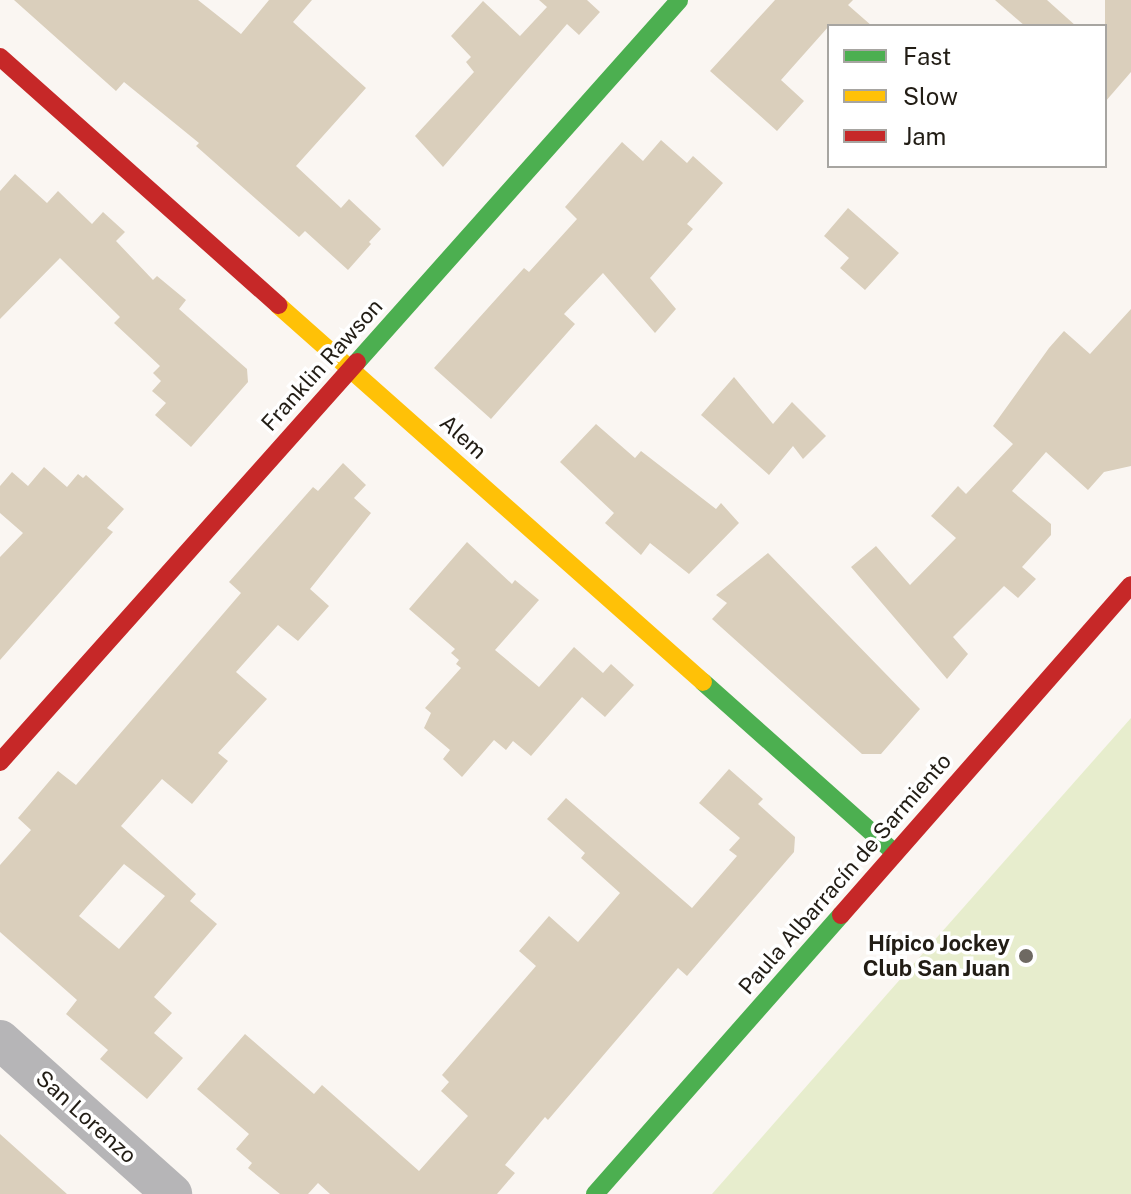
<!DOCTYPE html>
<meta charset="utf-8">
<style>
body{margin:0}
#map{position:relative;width:1131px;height:1194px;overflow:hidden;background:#faf6f2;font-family:"Public Sans",sans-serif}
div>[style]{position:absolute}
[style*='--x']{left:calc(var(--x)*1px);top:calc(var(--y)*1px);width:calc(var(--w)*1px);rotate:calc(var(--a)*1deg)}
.green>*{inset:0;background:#e7edcd}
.building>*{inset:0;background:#dacfbc}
.street>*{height:40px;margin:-20px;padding:0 20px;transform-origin:20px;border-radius:20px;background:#b6b5b7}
.fast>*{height:18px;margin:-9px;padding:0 9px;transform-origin:9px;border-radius:9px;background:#4caf50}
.slow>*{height:18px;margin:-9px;padding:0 9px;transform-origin:9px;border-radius:9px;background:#ffc107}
.jam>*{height:18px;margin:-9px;padding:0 9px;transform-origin:9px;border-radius:9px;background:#c62828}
.dots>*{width:22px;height:22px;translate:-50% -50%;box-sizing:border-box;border:4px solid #fff;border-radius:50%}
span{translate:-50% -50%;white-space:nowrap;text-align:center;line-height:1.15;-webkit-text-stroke:7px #fff;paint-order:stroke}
.street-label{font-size:22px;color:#221d15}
.poi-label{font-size:22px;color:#221d15;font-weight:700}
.right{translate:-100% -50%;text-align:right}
.legend{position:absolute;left:827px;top:24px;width:280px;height:144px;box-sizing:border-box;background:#fff;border:2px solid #a7a5a1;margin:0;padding:10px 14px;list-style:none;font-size:24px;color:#221d15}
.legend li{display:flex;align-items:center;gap:16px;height:40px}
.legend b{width:40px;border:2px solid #a7a5a1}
</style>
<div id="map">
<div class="green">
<i style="clip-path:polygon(1131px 718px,1131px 1194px,712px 1194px,917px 960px)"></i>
</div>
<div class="building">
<i style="clip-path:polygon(14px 0,198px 0,241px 34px,269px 0,312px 0,293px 22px,366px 88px,296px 166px,341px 208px,349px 199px,381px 229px,369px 242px,371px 244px,348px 270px,305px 231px,299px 237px,196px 146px,199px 143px,124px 82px,116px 91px)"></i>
<i style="clip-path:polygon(539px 0,587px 0,600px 12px,579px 35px,567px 24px,443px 167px,415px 136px,474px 72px,466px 62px,471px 57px,451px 36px,483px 1px,520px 36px,547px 7px)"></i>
<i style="clip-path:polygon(775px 0,853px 0,848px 5px,872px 26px,829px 26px,781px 80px,804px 101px,777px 131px,710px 71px)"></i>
<i style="clip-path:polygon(995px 0,1047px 0,1076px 26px,1025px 26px)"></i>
<i style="clip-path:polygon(1105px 0,1131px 0,1131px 72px,1105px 102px)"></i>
<i style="clip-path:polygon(661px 140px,687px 163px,693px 156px,723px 183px,687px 224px,693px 229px,650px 278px,676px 309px,655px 333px,603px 273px,564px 314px,575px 324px,491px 419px,434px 368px,524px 268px,529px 272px,577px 219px,565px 207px,622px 142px,643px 161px)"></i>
<i style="clip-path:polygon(15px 174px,47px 203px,58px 191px,92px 224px,103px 212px,125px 232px,116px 241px,153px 280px,157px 276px,186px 300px,179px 309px,247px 369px,248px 382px,191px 447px,155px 415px,166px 403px,152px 391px,161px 381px,153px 373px,160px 366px,114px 323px,120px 317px,60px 258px,0 319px,0 191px)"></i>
<i style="clip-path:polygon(848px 208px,899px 253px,865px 290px,840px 268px,849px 258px,824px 236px)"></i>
<i style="clip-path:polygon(1131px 309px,1131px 466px,1104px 472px,1088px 490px,1046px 452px,1012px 491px,1051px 524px,1051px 535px,1022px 567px,1036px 579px,1018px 598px,1004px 586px,953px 637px,968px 654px,947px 679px,851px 567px,876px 546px,910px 585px,956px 538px,931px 516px,958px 486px,966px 494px,1013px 444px,993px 426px,1049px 348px,1064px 331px,1090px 354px)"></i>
<i style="clip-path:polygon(734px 377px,773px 424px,792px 402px,826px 436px,803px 459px,793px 446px,769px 475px,701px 415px)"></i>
<i style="clip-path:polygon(596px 424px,635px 458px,641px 451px,716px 509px,721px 503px,739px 523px,689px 574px,650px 543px,641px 555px,605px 523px,614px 513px,560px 462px)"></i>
<i style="clip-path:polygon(evenodd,343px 463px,366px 485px,354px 498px,371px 513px,310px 589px,329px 606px,298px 641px,278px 625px,236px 672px,267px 699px,218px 753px,228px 761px,192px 804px,162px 779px,121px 826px,196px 894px,190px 901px,217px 924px,154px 997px,172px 1013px,154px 1033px,183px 1058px,147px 1099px,100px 1059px,108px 1050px,66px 1014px,77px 1000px,0 932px,0 865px,31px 830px,18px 818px,58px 771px,76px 785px,241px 593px,229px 582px,313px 487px,318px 491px,343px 463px,124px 864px,165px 896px,119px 949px,79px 916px,124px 864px)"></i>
<i style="clip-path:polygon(44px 467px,67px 487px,78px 474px,83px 478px,86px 475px,124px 509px,107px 528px,113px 532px,0 660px,0 557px,23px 533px,0 513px,0 486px,12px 472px,28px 486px)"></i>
<i style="clip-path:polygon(467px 542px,512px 584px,515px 580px,539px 600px,495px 650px,539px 687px,574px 647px,603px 673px,611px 664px,634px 685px,605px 717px,582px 697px,531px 756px,513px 741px,506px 750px,494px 740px,462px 777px,443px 759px,450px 750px,424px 728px,431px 713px,425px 708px,461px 668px,456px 664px,459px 660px,451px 653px,455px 649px,409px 609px)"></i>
<i style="clip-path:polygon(768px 553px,920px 709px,881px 754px,862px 754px,712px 619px,727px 603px,716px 595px)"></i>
<i style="clip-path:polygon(729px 769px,763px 799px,758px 804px,795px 837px,794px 852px,687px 976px,678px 968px,548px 1120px,545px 1117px,505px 1165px,515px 1173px,497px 1194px,330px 1194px,318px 1183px,308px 1194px,280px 1194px,248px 1168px,252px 1163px,236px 1149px,249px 1134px,197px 1089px,245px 1034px,314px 1094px,322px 1085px,419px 1171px,468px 1116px,441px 1091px,449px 1082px,442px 1075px,536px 966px,519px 951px,549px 916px,578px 942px,620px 893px,581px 858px,585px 853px,547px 819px,566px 798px,692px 908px,737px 856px,729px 850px,740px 838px,699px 803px)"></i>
<i style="clip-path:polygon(0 1134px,39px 1169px,67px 1194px,0 1194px)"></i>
</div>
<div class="street">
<i style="--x:0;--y:1040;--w:231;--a:41.8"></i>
</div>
<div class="fast">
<i style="--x:357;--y:362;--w:484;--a:-48.3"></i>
<i style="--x:703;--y:682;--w:257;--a:41.7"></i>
<i style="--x:595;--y:1194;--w:372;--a:-48.6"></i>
</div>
<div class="slow">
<i style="--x:278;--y:305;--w:568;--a:41.57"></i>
</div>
<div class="jam">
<i style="--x:0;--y:57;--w:373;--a:41.7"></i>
<i style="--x:0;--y:762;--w:536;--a:-48.25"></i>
<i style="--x:841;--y:915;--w:439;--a:-48.7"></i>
</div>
<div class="dots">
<i style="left:1026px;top:956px;background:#6e6962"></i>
</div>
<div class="street-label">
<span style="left:322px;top:365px;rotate:-48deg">Franklin Rawson</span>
<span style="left:463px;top:437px;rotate:42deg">Alem</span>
<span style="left:845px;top:874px;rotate:-49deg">Paula Albarracín de Sarmiento</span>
<span style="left:86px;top:1117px;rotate:42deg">San Lorenzo</span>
</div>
<div class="poi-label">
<span class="right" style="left:1010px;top:956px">Hípico Jockey<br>Club San Juan</span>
</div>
<ul class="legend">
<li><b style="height:10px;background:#4caf50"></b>Fast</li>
<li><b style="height:10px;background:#ffc107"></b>Slow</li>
<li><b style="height:10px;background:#c62828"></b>Jam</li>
</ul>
</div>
